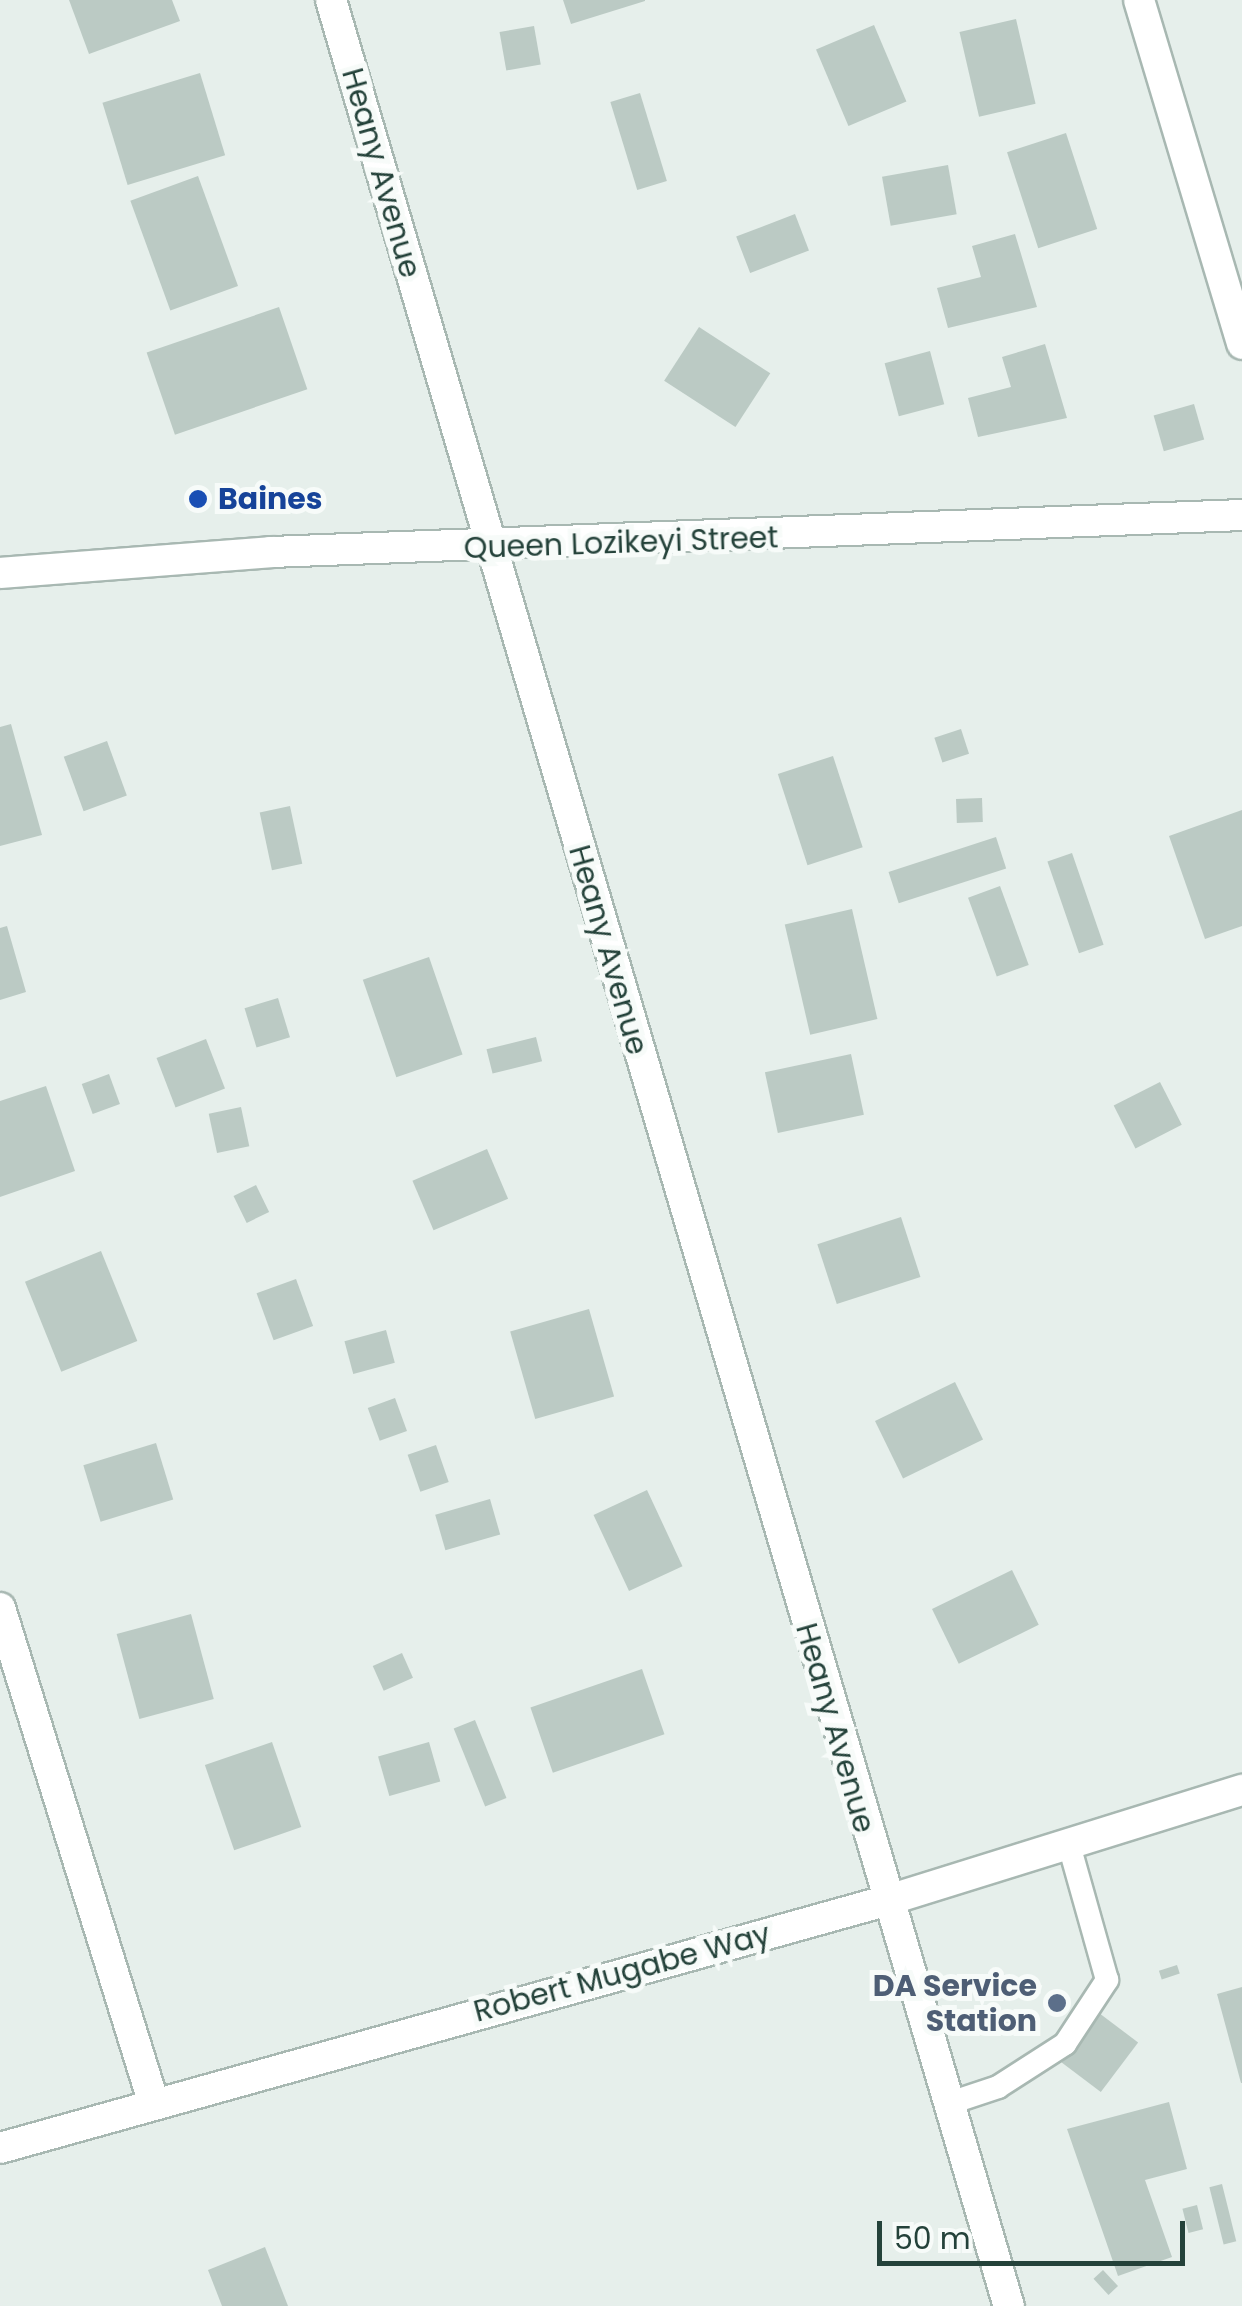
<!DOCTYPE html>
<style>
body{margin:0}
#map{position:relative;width:1242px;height:2306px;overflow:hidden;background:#e6efeb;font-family:Poppins,sans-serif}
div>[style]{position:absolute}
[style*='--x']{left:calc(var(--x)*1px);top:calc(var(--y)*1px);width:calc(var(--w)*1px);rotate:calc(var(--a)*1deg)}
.building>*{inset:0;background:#bbcac4;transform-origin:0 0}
.roads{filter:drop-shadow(2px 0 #a8b8b2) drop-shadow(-2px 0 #a8b8b2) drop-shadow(0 2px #a8b8b2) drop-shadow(0 -2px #a8b8b2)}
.service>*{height:22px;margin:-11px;padding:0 11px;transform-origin:11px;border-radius:11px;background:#fff}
.minor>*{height:30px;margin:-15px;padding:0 15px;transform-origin:15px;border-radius:15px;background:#fff}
.tertiary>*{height:30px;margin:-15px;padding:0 15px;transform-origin:15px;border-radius:15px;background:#fff}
.secondary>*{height:30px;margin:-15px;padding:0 15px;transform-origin:15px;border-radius:15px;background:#fff}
.dots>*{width:28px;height:28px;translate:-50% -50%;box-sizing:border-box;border:5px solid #f7fbf9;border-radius:50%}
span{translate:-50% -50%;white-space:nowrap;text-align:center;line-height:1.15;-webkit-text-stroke:10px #f7fbf9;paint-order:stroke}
.street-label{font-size:30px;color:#24423a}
.transit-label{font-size:30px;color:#164399;font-weight:700}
.left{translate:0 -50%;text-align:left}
.service-label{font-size:30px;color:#4e5e75;font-weight:700}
.right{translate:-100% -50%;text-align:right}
.scale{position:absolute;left:877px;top:2221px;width:308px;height:45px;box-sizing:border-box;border:5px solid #24423a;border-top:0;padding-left:12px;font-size:30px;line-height:35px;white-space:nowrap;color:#24423a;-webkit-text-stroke:8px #f7fbf9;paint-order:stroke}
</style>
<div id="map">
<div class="building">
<i style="clip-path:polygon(69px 0,172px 0,180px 21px,89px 54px)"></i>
<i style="clip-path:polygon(563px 0,645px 0,645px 1px,571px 24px)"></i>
<i style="left:1016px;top:19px;width:87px;height:58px;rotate:77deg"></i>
<i style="left:874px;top:25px;width:83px;height:63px;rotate:67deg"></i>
<i style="left:534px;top:26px;width:39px;height:35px;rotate:80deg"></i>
<i style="left:200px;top:73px;width:86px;height:102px;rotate:73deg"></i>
<i style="left:640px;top:93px;width:92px;height:31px;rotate:73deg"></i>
<i style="left:1066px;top:133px;width:101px;height:62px;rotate:72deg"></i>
<i style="left:948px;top:165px;width:50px;height:67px;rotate:80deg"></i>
<i style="left:198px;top:176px;width:117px;height:72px;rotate:70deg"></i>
<i style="left:795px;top:214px;width:39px;height:63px;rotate:69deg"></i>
<i style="clip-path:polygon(1015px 234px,1037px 307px,948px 328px,937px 288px,981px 277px,972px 246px)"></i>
<i style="left:279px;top:307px;width:87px;height:140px;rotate:71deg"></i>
<i style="left:699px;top:327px;width:85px;height:64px;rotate:33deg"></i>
<i style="clip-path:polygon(1045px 344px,1067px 418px,978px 437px,968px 398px,1011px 387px,1002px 357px)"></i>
<i style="left:930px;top:351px;width:55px;height:47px;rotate:75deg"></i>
<i style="left:1194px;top:404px;width:37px;height:42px;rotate:74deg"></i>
<i style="clip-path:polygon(11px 724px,42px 835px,0 846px,0 727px)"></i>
<i style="left:961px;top:729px;width:26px;height:28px;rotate:72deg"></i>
<i style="left:107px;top:741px;width:58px;height:46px;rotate:70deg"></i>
<i style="left:833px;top:756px;width:96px;height:58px;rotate:72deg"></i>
<i style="left:982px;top:798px;width:24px;height:26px;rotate:88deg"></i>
<i style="left:290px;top:806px;width:59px;height:31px;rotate:78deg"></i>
<i style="clip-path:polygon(1242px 810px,1242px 926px,1205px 939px,1169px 836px)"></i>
<i style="left:996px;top:837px;width:33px;height:113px;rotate:72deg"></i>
<i style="left:1072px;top:853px;width:97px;height:26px;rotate:71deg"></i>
<i style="left:1000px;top:886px;width:84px;height:34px;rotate:70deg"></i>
<i style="left:852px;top:909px;width:113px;height:69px;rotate:77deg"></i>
<i style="clip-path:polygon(7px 926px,26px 992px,0 1000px,0 928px)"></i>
<i style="left:429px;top:957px;width:103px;height:70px;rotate:71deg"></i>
<i style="left:278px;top:998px;width:41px;height:35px;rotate:73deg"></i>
<i style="left:536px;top:1037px;width:25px;height:51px;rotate:76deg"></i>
<i style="left:206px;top:1039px;width:53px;height:53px;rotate:69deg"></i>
<i style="left:851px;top:1054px;width:62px;height:88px;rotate:78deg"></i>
<i style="left:109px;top:1074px;width:32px;height:29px;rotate:70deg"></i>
<i style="left:1160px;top:1082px;width:48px;height:52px;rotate:63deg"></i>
<i style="clip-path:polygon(46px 1086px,75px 1171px,0 1197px,0 1101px)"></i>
<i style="left:241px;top:1107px;width:40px;height:33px;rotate:78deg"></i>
<i style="left:487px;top:1149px;width:54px;height:81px;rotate:67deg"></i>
<i style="left:256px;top:1185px;width:30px;height:25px;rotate:64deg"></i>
<i style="left:901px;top:1217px;width:63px;height:88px;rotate:72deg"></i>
<i style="left:101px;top:1251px;width:97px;height:82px;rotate:68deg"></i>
<i style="left:296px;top:1279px;width:50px;height:42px;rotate:70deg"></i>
<i style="left:589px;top:1309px;width:91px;height:82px;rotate:74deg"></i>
<i style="left:386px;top:1330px;width:34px;height:43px;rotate:75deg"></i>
<i style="left:955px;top:1382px;width:64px;height:89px;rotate:64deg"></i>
<i style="left:395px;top:1398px;width:35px;height:29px;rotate:70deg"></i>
<i style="left:156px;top:1443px;width:59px;height:76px;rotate:73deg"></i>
<i style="left:436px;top:1445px;width:39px;height:30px;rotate:71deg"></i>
<i style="left:647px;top:1490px;width:84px;height:59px;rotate:65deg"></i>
<i style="left:490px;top:1499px;width:37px;height:57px;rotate:74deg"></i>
<i style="left:1012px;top:1570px;width:61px;height:89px;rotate:64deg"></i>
<i style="left:191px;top:1614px;width:88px;height:77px;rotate:75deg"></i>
<i style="left:402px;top:1653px;width:27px;height:32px;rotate:66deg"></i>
<i style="left:642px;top:1669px;width:69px;height:118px;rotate:71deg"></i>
<i style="left:475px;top:1720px;width:84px;height:23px;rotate:68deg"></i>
<i style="left:272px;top:1742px;width:90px;height:71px;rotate:71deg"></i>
<i style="left:429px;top:1742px;width:41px;height:53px;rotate:74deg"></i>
<i style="left:1177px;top:1965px;width:9px;height:19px;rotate:72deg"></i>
<i style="clip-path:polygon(1242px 1987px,1242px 2083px,1241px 2083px,1217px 1994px)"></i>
<i style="left:1099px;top:2013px;width:49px;height:62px;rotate:37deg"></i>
<i style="clip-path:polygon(1169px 2102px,1187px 2169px,1145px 2180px,1172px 2257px,1118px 2276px,1067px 2129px)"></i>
<i style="left:1222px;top:2184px;width:59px;height:13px;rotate:76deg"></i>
<i style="left:1197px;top:2205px;width:25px;height:15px;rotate:76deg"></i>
<i style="clip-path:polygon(265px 2247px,288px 2306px,222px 2306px,208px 2270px)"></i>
<i style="left:1103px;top:2270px;width:22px;height:13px;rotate:47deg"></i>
</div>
<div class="roads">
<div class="service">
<i style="--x:947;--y:2104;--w:54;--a:-18.4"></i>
<i style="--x:998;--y:2087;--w:80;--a:-32.7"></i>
<i style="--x:1065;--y:2044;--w:77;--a:-56.7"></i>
<i style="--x:1107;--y:1980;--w:140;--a:-105.7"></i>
</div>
<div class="minor">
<i style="--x:331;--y:0;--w:2404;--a:73.62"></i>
<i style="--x:1139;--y:0;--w:359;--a:73.3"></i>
<i style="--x:0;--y:1608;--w:516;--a:72.76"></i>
</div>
<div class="tertiary">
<i style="--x:0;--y:573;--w:272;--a:-4.4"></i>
<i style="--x:271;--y:552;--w:972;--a:-2.18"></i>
</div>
<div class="secondary">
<i style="--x:0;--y:2148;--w:919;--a:-15.59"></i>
<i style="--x:885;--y:1901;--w:374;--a:-17.3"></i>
</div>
</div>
<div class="dots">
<i style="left:198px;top:499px;background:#1a4fb4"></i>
<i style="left:1057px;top:2003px;background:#5c6f8a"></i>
</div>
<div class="street-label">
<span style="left:381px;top:173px;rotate:74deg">Heany Avenue</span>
<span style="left:621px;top:543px;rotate:-2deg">Queen Lozikeyi Street</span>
<span style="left:608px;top:950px;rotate:74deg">Heany Avenue</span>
<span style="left:835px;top:1728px;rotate:74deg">Heany Avenue</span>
<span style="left:622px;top:1973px;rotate:-15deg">Robert Mugabe Way</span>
</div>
<div class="transit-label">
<span class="left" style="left:218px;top:499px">Baines</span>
</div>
<div class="service-label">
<span class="right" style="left:1037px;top:2003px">DA Service<br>Station</span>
</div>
<div class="scale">50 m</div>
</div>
